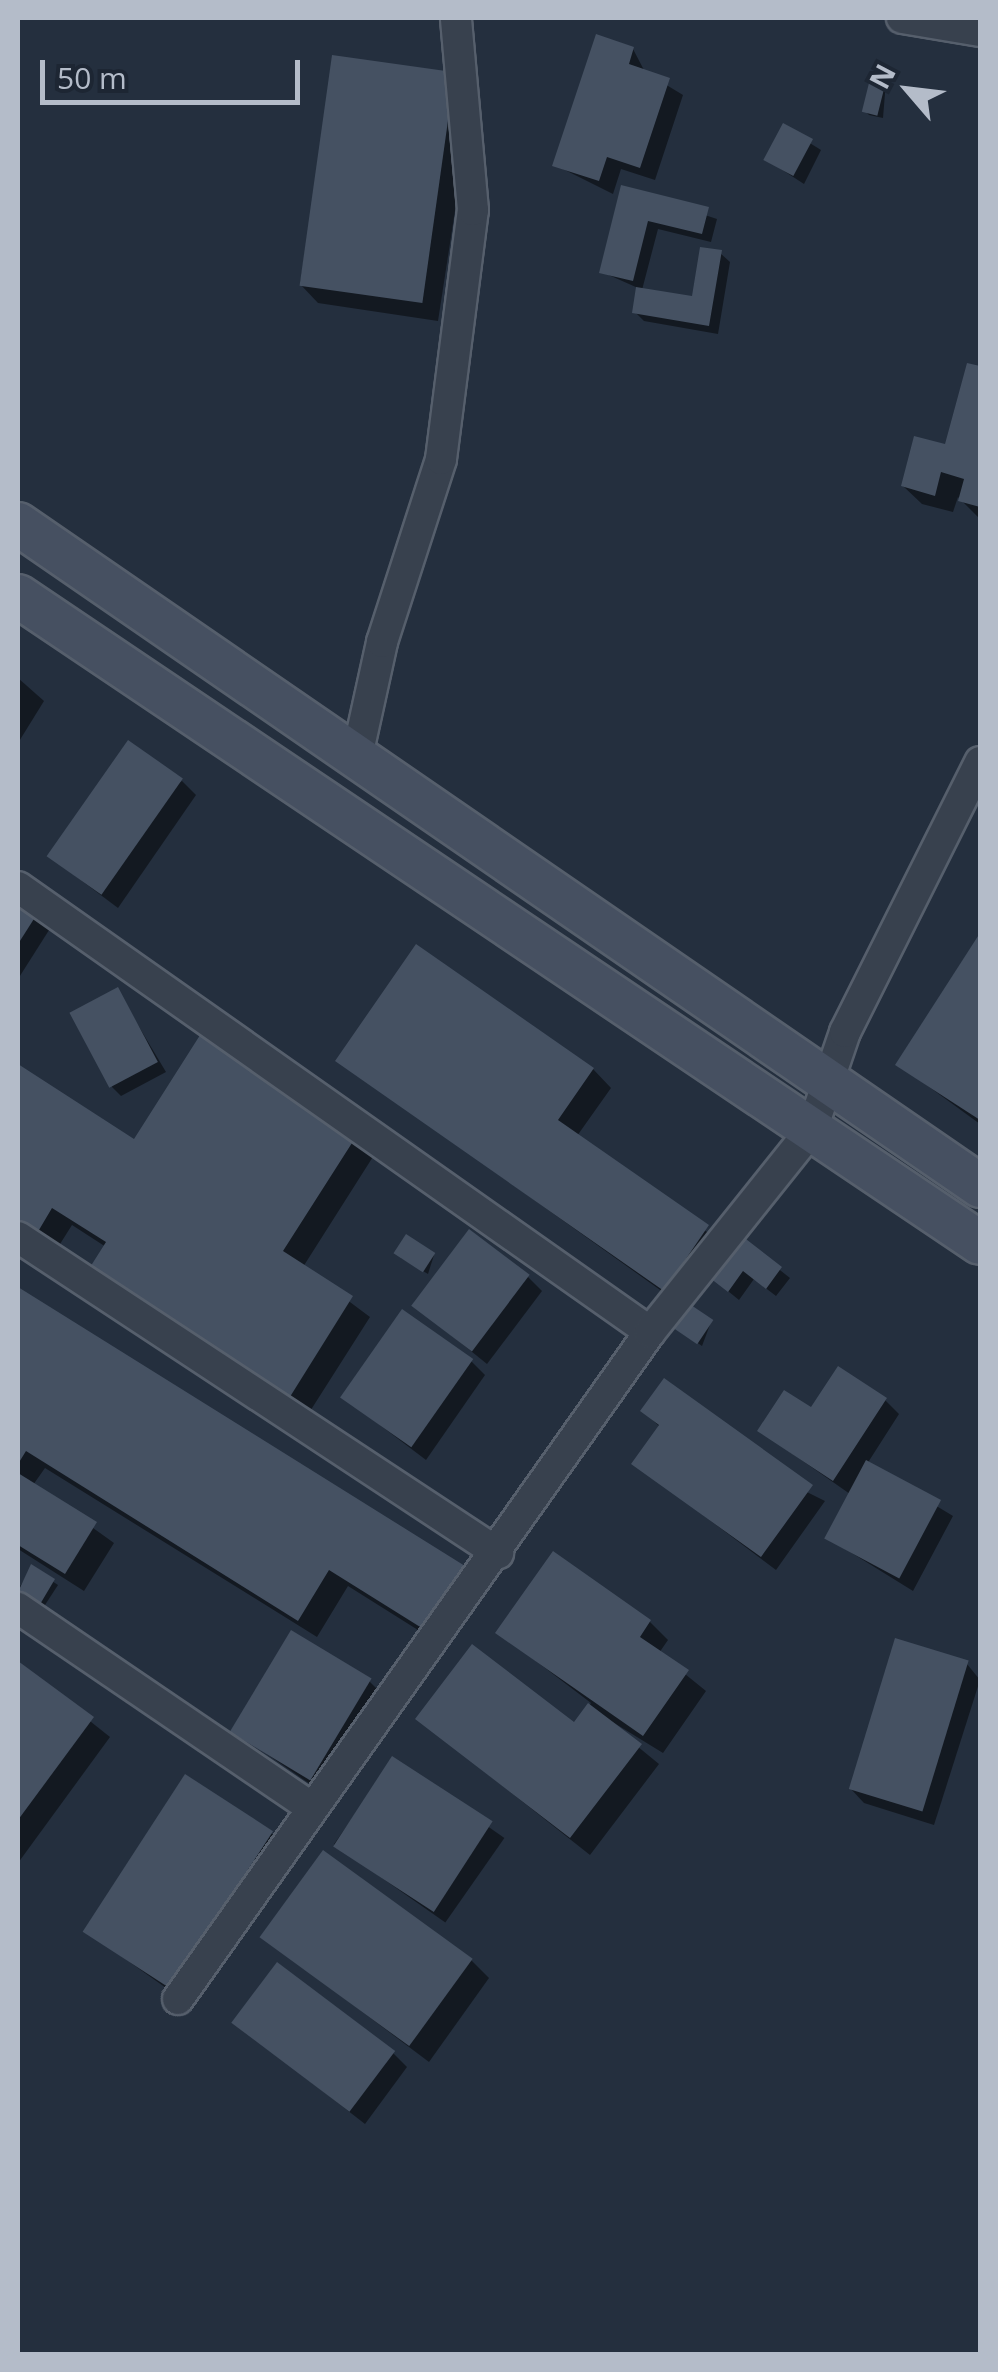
<!DOCTYPE html>
<style>
body{margin:0}
#map{position:relative;width:998px;height:2372px;overflow:hidden;background:#242f3e;font-family:"Open Sans",sans-serif}
div>[style]{position:absolute}
[style*='--x']{left:calc(var(--x)*1px);top:calc(var(--y)*1px);width:calc(var(--w)*1px);rotate:calc(var(--a)*1deg)}
.shadow>*{inset:0;background:#0007;transform-origin:0 0}
.building>*{inset:0;background:#455162;transform-origin:0 0}
.roads{filter:drop-shadow(2px 0 #565f6c) drop-shadow(-2px 0 #565f6c) drop-shadow(0 2px #565f6c) drop-shadow(0 -2px #565f6c)}
.minor>*{height:30px;margin:-15px;padding:0 15px;transform-origin:15px;border-radius:15px;background:#38414e}
.secondary>*{height:42px;margin:-21px;padding:0 21px;transform-origin:21px;border-radius:21px;background:#465061}
span{translate:-50% -50%;white-space:nowrap;text-align:center;line-height:1.15;-webkit-text-stroke:10px #1d2633;paint-order:stroke}
.frame{position:absolute;inset:0;border:20px solid #b4bcc9;pointer-events:none}
.north{position:absolute;left:858px;top:40px;width:100px;height:100px;-webkit-text-stroke:8px #1d2633;paint-order:stroke;rotate:298deg;font-size:28px;font-weight:700;line-height:40px;text-align:center;color:#b4bcc9}
.north::after{content:'';display:block;margin:auto;width:35px;height:45px;background:#b4bcc9;clip-path:polygon(50% 0,100% 100%,50% 72%,0 100%)}
.scale{position:absolute;left:40px;top:60px;width:260px;height:45px;box-sizing:border-box;border:5px solid #b4bcc9;border-top:0;padding-left:12px;font-size:30px;line-height:35px;white-space:nowrap;color:#b4bcc9;-webkit-text-stroke:8px #1d2633;paint-order:stroke}
</style>
<div id="map">
<div class="shadow">
<i style="clip-path:polygon(633px 49px,645px 72px,683px 95px,655px 180px,621px 169px,613px 194px,555px 165px)"></i>
<i style="clip-path:polygon(335px 58px,473px 94px,438px 321px,318px 303px,300px 284px)"></i>
<i style="clip-path:polygon(886px 81px,883px 118px,869px 115px,865px 111px)"></i>
<i style="clip-path:polygon(784px 127px,821px 150px,804px 184px,767px 160px)"></i>
<i style="clip-path:polygon(623px 188px,717px 219px,711px 242px,658px 229px,642px 290px,694px 299px,720px 253px,730px 262px,718px 334px,644px 321px,635px 312px,638px 288px,602px 272px)"></i>
<i style="clip-path:polygon(969px 366px,980px 369px,980px 519px,958px 497px,953px 512px,922px 504px,903px 486px,947px 447px)"></i>
<i style="clip-path:polygon(18px 678px,44px 701px,18px 743px)"></i>
<i style="clip-path:polygon(182px 781px,196px 795px,118px 908px,50px 857px)"></i>
<i style="clip-path:polygon(18px 900px,51px 927px,18px 979px)"></i>
<i style="clip-path:polygon(980px 938px,980px 1124px,899px 1065px)"></i>
<i style="clip-path:polygon(117px 990px,166px 1072px,121px 1096px,112px 1087px)"></i>
<i style="clip-path:polygon(203px 1035px,376px 1152px,303px 1267px,370px 1317px,307px 1416px,106px 1247px,72px 1225px,55px 1252px,18px 1228px,18px 1067px,135px 1142px)"></i>
<i style="clip-path:polygon(338px 1060px,593px 1069px,611px 1088px,577px 1136px,726px 1246px,684px 1307px)"></i>
<i style="clip-path:polygon(742px 1240px,790px 1278px,776px 1296px,754px 1279px,739px 1300px,723px 1287px)"></i>
<i style="clip-path:polygon(434px 1255px,428px 1274px,401px 1258px)"></i>
<i style="clip-path:polygon(528px 1277px,542px 1291px,487px 1364px,414px 1305px)"></i>
<i style="clip-path:polygon(18px 1290px,464px 1568px,482px 1587px,445px 1647px,348px 1586px,317px 1637px,45px 1468px,33px 1485px,114px 1543px,84px 1591px,18px 1549px)"></i>
<i style="clip-path:polygon(711px 1322px,702px 1346px,683px 1333px)"></i>
<i style="clip-path:polygon(471px 1361px,485px 1375px,426px 1460px,343px 1397px)"></i>
<i style="clip-path:polygon(885px 1400px,899px 1414px,867px 1464px,953px 1516px,913px 1591px,826px 1537px,850px 1494px,760px 1431px)"></i>
<i style="clip-path:polygon(643px 1411px,825px 1501px,776px 1570px,634px 1463px,660px 1427px)"></i>
<i style="clip-path:polygon(553px 1555px,650px 1622px,668px 1640px,659px 1653px,706px 1691px,663px 1753px,593px 1710px,659px 1764px,590px 1855px,418px 1719px,574px 1725px,591px 1703px,499px 1633px)"></i>
<i style="left:32px;top:1568px;width:31px;height:26px;rotate:33deg"></i>
<i style="clip-path:polygon(18px 1664px,110px 1737px,18px 1863px)"></i>
<i style="clip-path:polygon(967px 1664px,980px 1680px,934px 1825px,864px 1803px,850px 1788px)"></i>
<i style="clip-path:polygon(369px 1681px,383px 1695px,323px 1793px,232px 1730px)"></i>
<i style="left:393px;top:1760px;width:136px;height:103px;rotate:35deg"></i>
<i style="clip-path:polygon(271px 1833px,290px 1851px,190px 2005px,86px 1931px)"></i>
<i style="clip-path:polygon(264px 1938px,471px 1960px,489px 1978px,429px 2062px)"></i>
<i style="clip-path:polygon(235px 2023px,393px 2053px,407px 2067px,365px 2124px)"></i>
</div>
<div class="building">
<i style="clip-path:polygon(596px 34px,634px 47px,629px 64px,670px 78px,640px 168px,607px 157px,599px 181px,552px 166px)"></i>
<i style="left:332px;top:55px;width:124px;height:233px;rotate:8deg"></i>
<i style="left:871px;top:75px;width:16px;height:38px;rotate:14deg"></i>
<i style="left:783px;top:123px;width:34px;height:42px;rotate:28deg"></i>
<i style="clip-path:polygon(621px 185px,709px 207px,702px 234px,648px 221px,633px 281px,599px 273px)"></i>
<i style="clip-path:polygon(700px 247px,722px 250px,709px 326px,632px 313px,636px 287px,692px 296px)"></i>
<i style="clip-path:polygon(967px 363px,980px 366px,980px 507px,958px 501px,964px 479px,941px 472px,935px 496px,901px 486px,914px 436px,945px 444px)"></i>
<i style="left:128px;top:740px;width:67px;height:142px;rotate:35deg"></i>
<i style="clip-path:polygon(18px 897px,39px 911px,18px 944px)"></i>
<i style="clip-path:polygon(980px 933px,980px 1120px,895px 1065px)"></i>
<i style="clip-path:polygon(416px 944px,594px 1068px,558px 1120px,709px 1225px,664px 1291px,335px 1061px)"></i>
<i style="left:118px;top:987px;width:85px;height:55px;rotate:62deg"></i>
<i style="clip-path:polygon(202px 1032px,359px 1132px,283px 1251px,353px 1296px,288px 1400px,87px 1272px,106px 1242px,52px 1208px,36px 1235px,18px 1223px,18px 1064px,134px 1139px)"></i>
<i style="left:469px;top:1229px;width:76px;height:96px;rotate:37deg"></i>
<i style="left:406px;top:1234px;width:35px;height:23px;rotate:33deg"></i>
<i style="clip-path:polygon(742px 1236px,782px 1267px,766px 1289px,743px 1271px,728px 1292px,710px 1278px)"></i>
<i style="clip-path:polygon(18px 1287px,465px 1566px,425px 1630px,329px 1570px,298px 1621px,26px 1451px,18px 1464px)"></i>
<i style="left:691px;top:1305px;width:27px;height:29px;rotate:34deg"></i>
<i style="left:402px;top:1309px;width:87px;height:108px;rotate:35deg"></i>
<i style="clip-path:polygon(838px 1366px,887px 1398px,833px 1481px,757px 1431px,784px 1390px,811px 1407px)"></i>
<i style="clip-path:polygon(664px 1378px,813px 1485px,761px 1557px,631px 1464px,659px 1425px,640px 1411px)"></i>
<i style="left:866px;top:1460px;width:85px;height:89px;rotate:28deg"></i>
<i style="clip-path:polygon(18px 1473px,97px 1522px,65px 1574px,18px 1545px)"></i>
<i style="clip-path:polygon(553px 1551px,651px 1620px,640px 1637px,689px 1670px,643px 1736px,495px 1633px)"></i>
<i style="clip-path:polygon(31px 1564px,55px 1579px,39px 1606px,18px 1592px)"></i>
<i style="left:291px;top:1630px;width:94px;height:119px;rotate:31deg"></i>
<i style="left:895px;top:1638px;width:77px;height:158px;rotate:17deg"></i>
<i style="clip-path:polygon(472px 1644px,574px 1722px,588px 1703px,642px 1744px,570px 1838px,415px 1719px)"></i>
<i style="clip-path:polygon(18px 1661px,94px 1717px,18px 1820px)"></i>
<i style="left:392px;top:1756px;width:120px;height:108px;rotate:33deg"></i>
<i style="left:185px;top:1774px;width:105px;height:188px;rotate:33deg"></i>
<i style="left:323px;top:1850px;width:185px;height:108px;rotate:36deg"></i>
<i style="left:277px;top:1962px;width:148px;height:76px;rotate:37deg"></i>
</div>
<div class="roads">
<div class="minor">
<i style="--x:902;--y:18;--w:79;--a:9.5"></i>
<i style="--x:357;--y:756;--w:117;--a:-77.6"></i>
<i style="--x:382;--y:642;--w:192;--a:-72.1"></i>
<i style="--x:441;--y:459;--w:251;--a:-82.7"></i>
<i style="--x:473;--y:210;--w:193;--a:-95.1"></i>
<i style="--x:18;--y:887;--w:773;--a:35.15"></i>
<i style="--x:18;--y:1237;--w:575;--a:33.36"></i>
<i style="--x:18;--y:1608;--w:352;--a:34.2"></i>
<i style="--x:178;--y:1999;--w:817;--a:-54.72"></i>
<i style="--x:650;--y:1332;--w:260;--a:-51.4"></i>
<i style="--x:812;--y:1129;--w:102;--a:-71.2"></i>
<i style="--x:845;--y:1032;--w:302;--a:-63.4"></i>
</div>
<div class="secondary">
<i style="--x:18;--y:524;--w:1168;--a:34.53"></i>
<i style="--x:18;--y:596;--w:1159;--a:33.92"></i>
</div>
</div>
<div class="frame"></div>
<div class="north">N</div>
<div class="scale">50 m</div>
</div>
